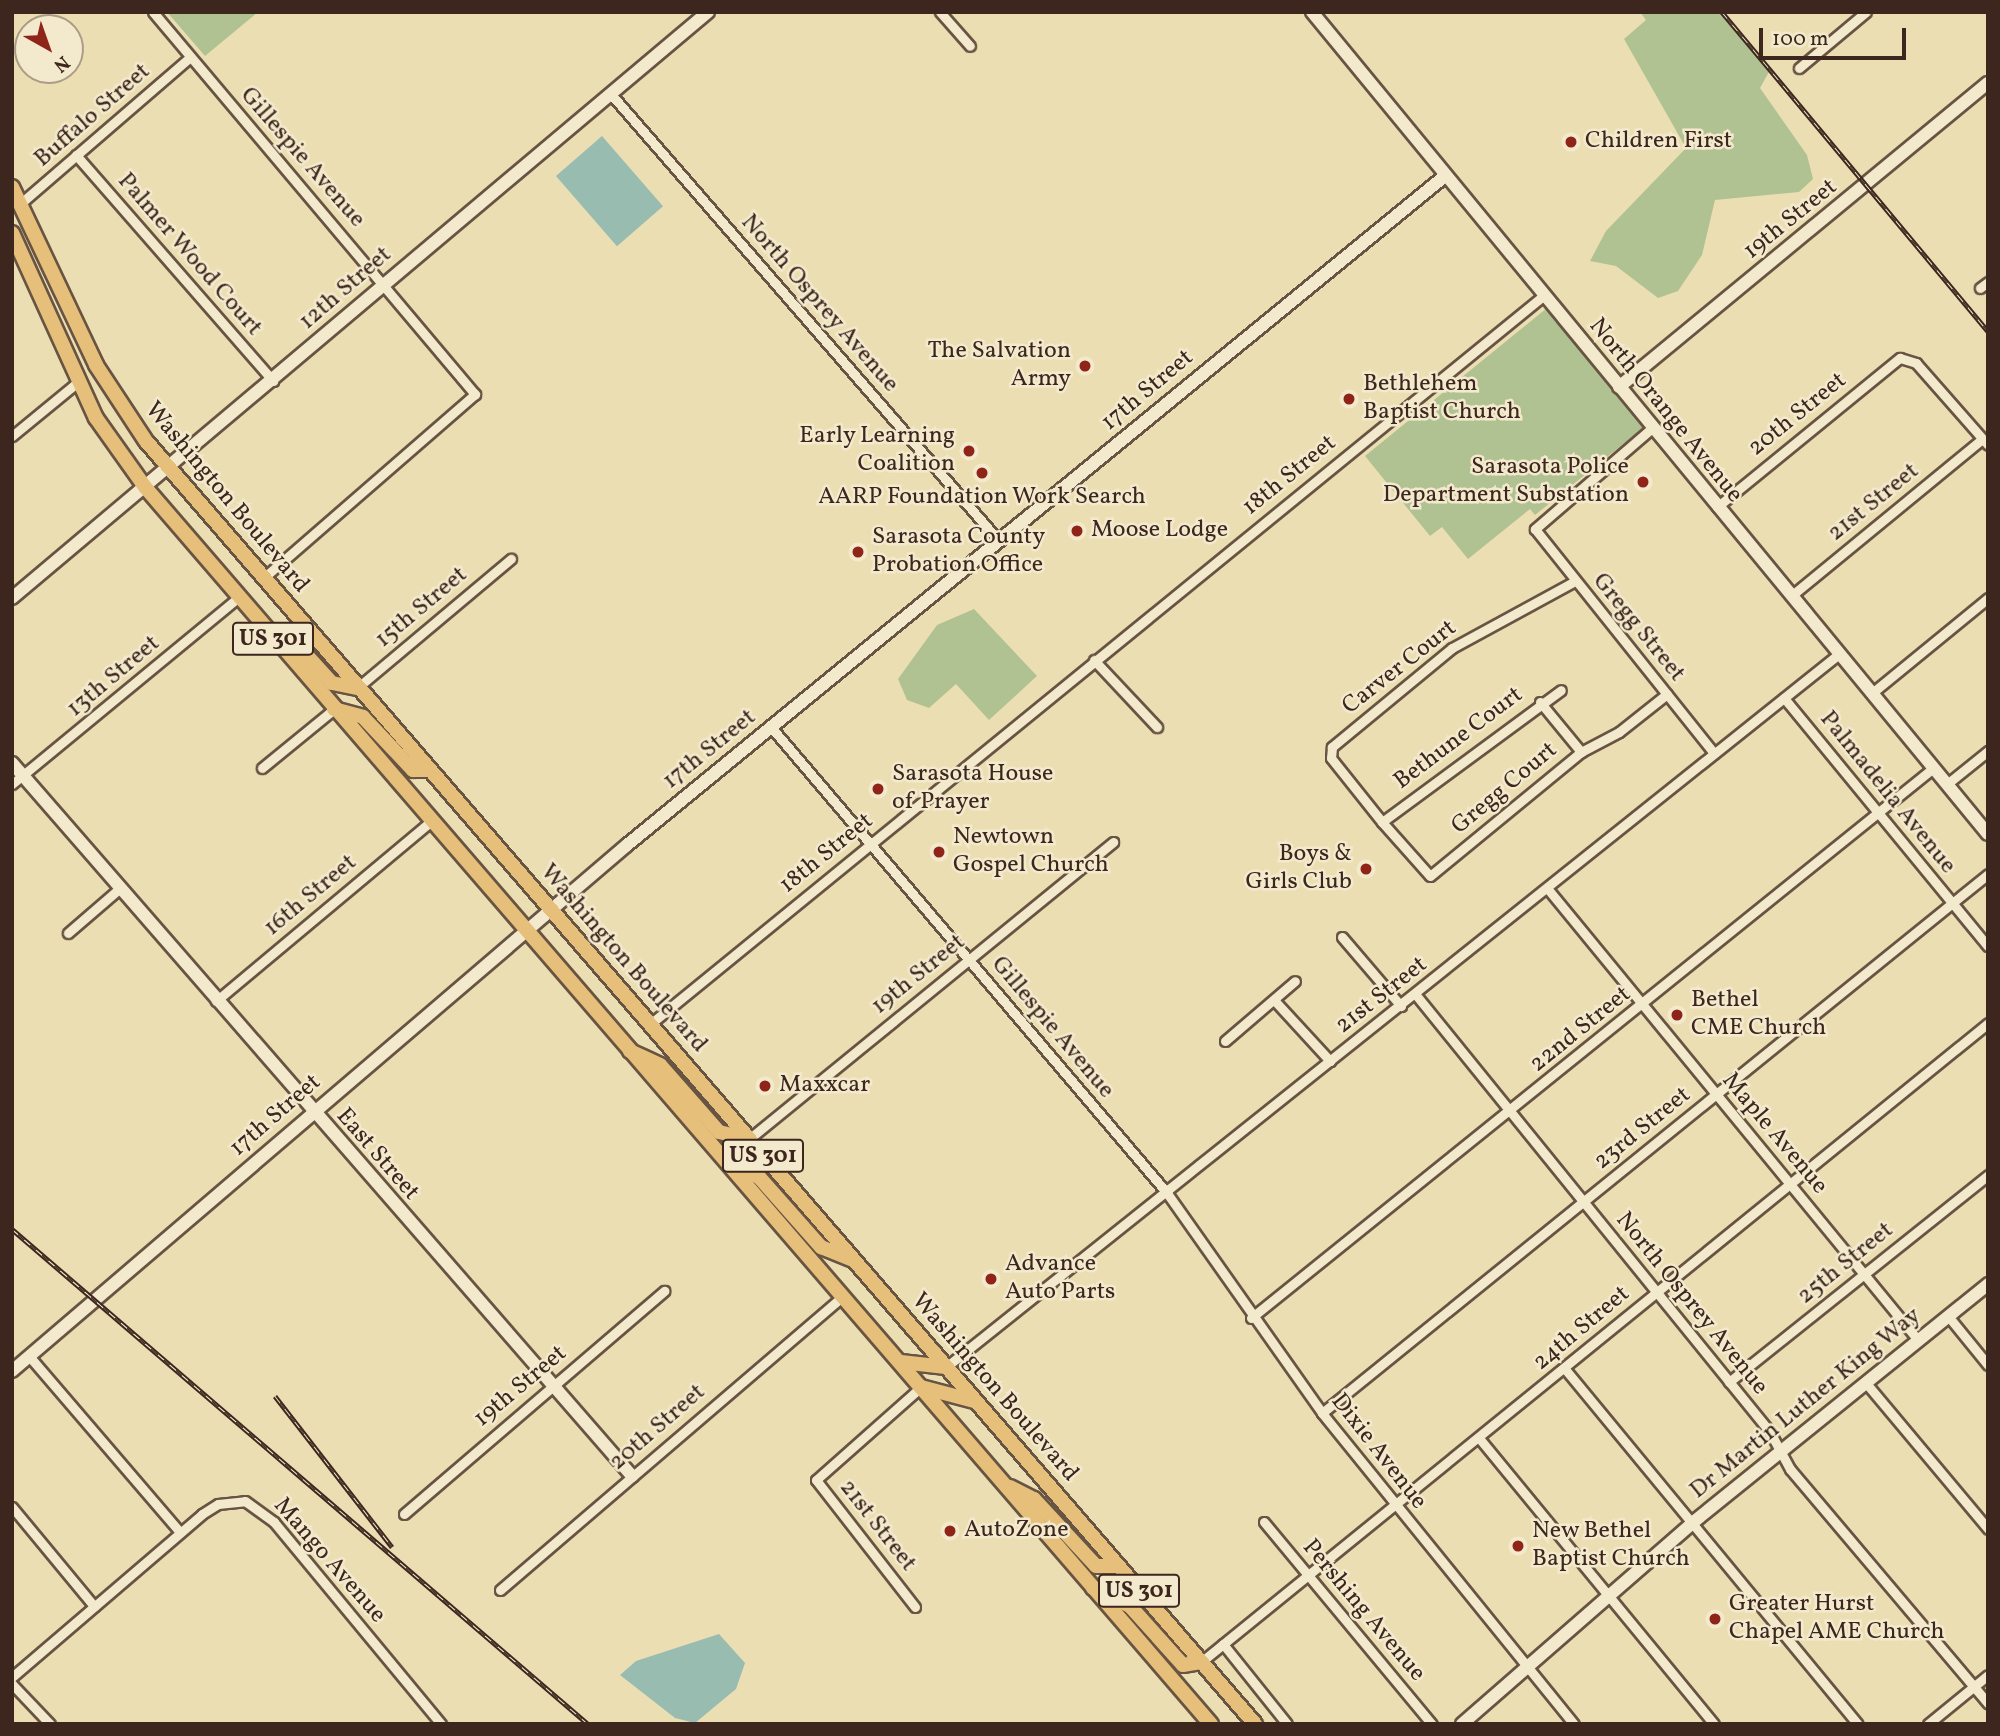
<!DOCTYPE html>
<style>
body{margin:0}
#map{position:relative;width:2000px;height:1736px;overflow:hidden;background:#ecdeb3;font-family:Vollkorn,serif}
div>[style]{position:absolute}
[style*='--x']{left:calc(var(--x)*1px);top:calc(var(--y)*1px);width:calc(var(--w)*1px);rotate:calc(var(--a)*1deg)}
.green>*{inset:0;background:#b1c292}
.water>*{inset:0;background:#99bcb1;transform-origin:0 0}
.roads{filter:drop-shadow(2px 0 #685442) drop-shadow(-2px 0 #685442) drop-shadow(0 2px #685442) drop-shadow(0 -2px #685442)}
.street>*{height:9px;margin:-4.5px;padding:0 4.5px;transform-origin:4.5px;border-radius:4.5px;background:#f3eace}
.secondary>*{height:12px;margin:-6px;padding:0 6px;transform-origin:6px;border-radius:6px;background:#f3eace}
.primary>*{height:14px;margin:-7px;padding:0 7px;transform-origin:7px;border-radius:7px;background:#e6bf7a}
.rail>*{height:5px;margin-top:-2.5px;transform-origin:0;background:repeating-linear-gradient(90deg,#f3eace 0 8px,#3c261d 0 16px);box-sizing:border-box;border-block:2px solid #3c261d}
.dots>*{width:19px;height:19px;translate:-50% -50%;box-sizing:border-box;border:4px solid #f3eace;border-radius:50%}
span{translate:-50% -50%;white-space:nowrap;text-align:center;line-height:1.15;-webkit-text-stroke:5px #f3eace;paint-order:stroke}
.shield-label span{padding:2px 5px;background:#f3eace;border:2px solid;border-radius:5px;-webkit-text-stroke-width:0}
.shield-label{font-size:23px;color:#3c261d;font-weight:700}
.street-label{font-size:24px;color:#3c261d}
.poi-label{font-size:24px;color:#3c261d}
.left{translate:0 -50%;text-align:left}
.right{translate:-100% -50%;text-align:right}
.frame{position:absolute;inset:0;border:14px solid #3c261d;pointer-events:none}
.north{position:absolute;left:14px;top:14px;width:70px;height:70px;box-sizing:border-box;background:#f3eace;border:2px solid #aa9c87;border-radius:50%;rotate:140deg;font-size:19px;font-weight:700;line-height:28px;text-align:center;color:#3c261d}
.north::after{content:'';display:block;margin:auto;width:24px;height:32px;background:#8f2418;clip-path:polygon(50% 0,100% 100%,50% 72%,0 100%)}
.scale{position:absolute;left:1759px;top:28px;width:147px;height:32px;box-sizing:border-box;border:4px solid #3c261d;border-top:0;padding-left:9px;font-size:21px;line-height:24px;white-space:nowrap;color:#3c261d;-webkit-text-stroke:5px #f3eace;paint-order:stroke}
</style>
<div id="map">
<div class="green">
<i style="clip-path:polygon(167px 12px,258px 12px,205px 56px)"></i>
<i style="clip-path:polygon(1640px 12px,1720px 12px,1770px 70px,1760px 88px,1807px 155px,1813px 179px,1799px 192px,1715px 200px,1702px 255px,1678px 291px,1658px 298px,1616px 266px,1590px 261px,1606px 231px,1686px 148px,1624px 39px,1646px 20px)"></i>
<i style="clip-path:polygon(1547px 308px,1643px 428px,1535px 515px,1530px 509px,1468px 559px,1442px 527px,1430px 536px,1365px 456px)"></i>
<i style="clip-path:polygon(974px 609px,1037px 676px,989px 720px,956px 684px,929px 708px,907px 700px,898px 679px,937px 625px)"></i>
</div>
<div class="water">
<i style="left:602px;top:136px;width:93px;height:61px;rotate:49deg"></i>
<i style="clip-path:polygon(719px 1634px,745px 1663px,736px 1689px,695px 1723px,675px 1718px,620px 1675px,636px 1661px)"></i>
</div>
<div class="roads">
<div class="street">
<i style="--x:153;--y:12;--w:500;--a:49.9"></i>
<i style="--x:475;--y:394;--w:281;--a:139"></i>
<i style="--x:940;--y:12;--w:45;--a:48.6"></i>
<i style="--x:1799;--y:68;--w:87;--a:-39.9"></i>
<i style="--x:610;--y:93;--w:593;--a:49.03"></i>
<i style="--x:76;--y:155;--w:300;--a:48.9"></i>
<i style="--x:21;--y:203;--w:223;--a:-40.8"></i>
<i style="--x:1980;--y:288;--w:10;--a:-37"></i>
<i style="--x:1652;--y:428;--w:155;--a:139.2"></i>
<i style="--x:1535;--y:529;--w:287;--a:51.4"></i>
<i style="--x:12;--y:436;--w:87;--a:-39.4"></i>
<i style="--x:1717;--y:507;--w:236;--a:-39.2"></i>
<i style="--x:1900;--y:358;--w:17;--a:17"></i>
<i style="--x:1916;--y:363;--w:109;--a:48.7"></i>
<i style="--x:1575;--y:581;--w:140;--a:151.4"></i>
<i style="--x:1452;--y:648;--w:156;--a:140.5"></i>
<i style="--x:1332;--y:747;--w:11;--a:95"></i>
<i style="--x:1331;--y:758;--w:82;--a:51.4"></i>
<i style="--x:1382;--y:822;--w:72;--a:48.4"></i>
<i style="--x:1430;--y:876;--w:195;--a:-39.4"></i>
<i style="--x:1581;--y:752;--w:43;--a:-27.8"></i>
<i style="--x:1619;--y:732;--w:61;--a:-38.4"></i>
<i style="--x:1791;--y:596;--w:247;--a:-39.4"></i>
<i style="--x:1094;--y:660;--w:92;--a:46.8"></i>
<i style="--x:357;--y:688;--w:201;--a:-40"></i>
<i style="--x:1872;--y:693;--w:150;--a:-39.3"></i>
<i style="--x:1784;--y:698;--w:321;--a:50.6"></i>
<i style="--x:1540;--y:702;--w:65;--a:50.6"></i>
<i style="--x:771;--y:727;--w:612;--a:49.64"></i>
<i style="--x:1167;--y:1193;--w:269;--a:54.8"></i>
<i style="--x:1322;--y:1413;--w:400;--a:51"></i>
<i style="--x:262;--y:768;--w:93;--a:-39.3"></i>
<i style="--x:12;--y:784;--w:294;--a:-39.5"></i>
<i style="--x:1947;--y:784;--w:53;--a:-38.8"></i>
<i style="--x:1382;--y:822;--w:222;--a:-36.4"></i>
<i style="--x:1547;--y:888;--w:585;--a:50.62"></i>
<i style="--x:68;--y:933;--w:67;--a:-40.8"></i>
<i style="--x:1342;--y:937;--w:91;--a:49.5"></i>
<i style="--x:1416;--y:995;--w:562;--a:50.99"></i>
<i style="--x:1770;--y:1432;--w:42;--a:61.6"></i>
<i style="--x:1790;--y:1469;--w:307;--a:49.8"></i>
<i style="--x:1274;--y:1000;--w:83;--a:47.4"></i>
<i style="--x:216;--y:1001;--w:280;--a:-39.9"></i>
<i style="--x:649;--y:1025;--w:1154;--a:-39.2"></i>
<i style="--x:1225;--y:1041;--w:92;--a:-40.6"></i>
<i style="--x:749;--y:1139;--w:470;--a:-39.2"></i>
<i style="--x:1948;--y:1316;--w:63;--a:50.8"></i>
<i style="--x:1251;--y:1318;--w:876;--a:-38.88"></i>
<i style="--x:29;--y:1356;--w:232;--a:49.4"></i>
<i style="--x:946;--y:1367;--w:1144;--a:-38.61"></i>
<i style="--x:1565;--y:1369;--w:460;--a:50.5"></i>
<i style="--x:1729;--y:1382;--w:332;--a:-38.6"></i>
<i style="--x:1866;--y:1383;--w:190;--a:50.1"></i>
<i style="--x:1322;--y:1413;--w:857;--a:-38.98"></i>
<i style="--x:1479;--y:1438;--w:370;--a:50.6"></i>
<i style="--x:12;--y:1507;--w:129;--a:50.4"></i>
<i style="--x:404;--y:1514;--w:343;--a:-40.6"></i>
<i style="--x:1264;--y:1522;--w:263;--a:50.3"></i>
<i style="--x:500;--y:1590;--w:452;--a:-40.6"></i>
<i style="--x:915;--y:1607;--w:161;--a:-127.9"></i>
<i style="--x:816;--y:1480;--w:140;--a:-41.5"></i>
<i style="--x:1223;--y:1644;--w:102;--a:51.3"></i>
<i style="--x:1201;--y:1662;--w:1014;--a:-39.07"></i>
<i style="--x:12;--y:1677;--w:250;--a:-40.6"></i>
<i style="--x:202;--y:1514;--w:19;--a:-32"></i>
<i style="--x:218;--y:1504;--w:27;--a:-6"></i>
<i style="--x:245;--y:1501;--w:36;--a:36"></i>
<i style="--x:274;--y:1522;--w:262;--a:50.4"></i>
<i style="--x:12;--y:1684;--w:55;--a:46.5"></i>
<i style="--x:1928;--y:1724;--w:77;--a:-39.2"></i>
</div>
<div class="secondary">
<i style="--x:1312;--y:12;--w:1064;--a:50.57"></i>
<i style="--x:1619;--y:387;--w:478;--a:-39.5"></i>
<i style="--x:12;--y:598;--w:910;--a:-40.1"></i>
<i style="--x:12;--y:763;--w:945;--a:48.99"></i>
<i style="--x:12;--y:1371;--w:809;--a:-40.54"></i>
<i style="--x:627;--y:845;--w:1057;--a:-39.28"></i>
<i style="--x:1462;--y:1724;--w:304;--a:-41.1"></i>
<i style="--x:1691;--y:1524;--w:382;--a:-38.9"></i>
</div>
<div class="primary">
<i style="--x:12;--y:187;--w:197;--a:64.7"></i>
<i style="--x:96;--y:365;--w:91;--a:56.7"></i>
<i style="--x:146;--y:441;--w:1696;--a:49.16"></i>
<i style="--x:12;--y:233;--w:203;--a:65.6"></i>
<i style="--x:96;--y:418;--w:85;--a:54.6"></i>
<i style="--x:145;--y:487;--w:1633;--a:49.25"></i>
<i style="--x:267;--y:631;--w:25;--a:16"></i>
<i style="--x:291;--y:638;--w:61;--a:47.7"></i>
<i style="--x:332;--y:683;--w:25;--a:11"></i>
<i style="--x:334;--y:709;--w:30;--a:15"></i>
<i style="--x:363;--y:717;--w:73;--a:46.7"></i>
<i style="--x:413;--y:770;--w:15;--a:0"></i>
<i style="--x:630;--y:1051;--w:33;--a:25"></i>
<i style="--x:660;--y:1065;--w:89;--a:48.6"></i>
<i style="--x:719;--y:1132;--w:31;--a:13"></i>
<i style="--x:732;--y:1167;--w:29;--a:20"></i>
<i style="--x:759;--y:1177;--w:94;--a:48.5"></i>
<i style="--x:821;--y:1247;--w:32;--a:22"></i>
<i style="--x:901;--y:1362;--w:45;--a:6.3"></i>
<i style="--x:921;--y:1387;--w:55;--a:14.8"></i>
<i style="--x:1010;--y:1487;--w:27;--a:27"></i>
<i style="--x:1034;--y:1499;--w:91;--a:47.2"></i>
<i style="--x:1096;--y:1566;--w:21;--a:0"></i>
<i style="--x:1093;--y:1588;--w:41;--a:25.9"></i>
<i style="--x:1130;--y:1606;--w:79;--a:48.1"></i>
<i style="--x:1183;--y:1665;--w:18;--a:-9"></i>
</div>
</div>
<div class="rail">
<i style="--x:1722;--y:12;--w:415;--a:50.2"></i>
<i style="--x:12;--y:1229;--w:759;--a:40.67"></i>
<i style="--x:275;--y:1396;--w:191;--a:52.2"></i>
</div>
<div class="dots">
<i style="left:1571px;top:142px;background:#8f2418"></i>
<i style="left:1085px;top:366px;background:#8f2418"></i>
<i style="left:1349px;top:399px;background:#8f2418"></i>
<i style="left:969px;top:451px;background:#8f2418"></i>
<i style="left:982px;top:473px;background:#8f2418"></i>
<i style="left:1643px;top:482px;background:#8f2418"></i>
<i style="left:1077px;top:531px;background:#8f2418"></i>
<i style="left:858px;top:552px;background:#8f2418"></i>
<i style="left:878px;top:789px;background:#8f2418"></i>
<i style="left:939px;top:852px;background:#8f2418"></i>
<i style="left:1366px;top:869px;background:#8f2418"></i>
<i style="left:1677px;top:1015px;background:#8f2418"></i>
<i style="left:765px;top:1086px;background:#8f2418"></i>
<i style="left:991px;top:1279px;background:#8f2418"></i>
<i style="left:950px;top:1531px;background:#8f2418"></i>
<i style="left:1518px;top:1546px;background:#8f2418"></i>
<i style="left:1715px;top:1619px;background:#8f2418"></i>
</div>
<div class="shield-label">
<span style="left:273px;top:639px">US 301</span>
<span style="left:763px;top:1156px">US 301</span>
<span style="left:1139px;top:1591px">US 301</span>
</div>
<div class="street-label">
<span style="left:93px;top:116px;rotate:-41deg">Buffalo Street</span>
<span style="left:302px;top:158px;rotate:49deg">Gillespie Avenue</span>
<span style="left:1791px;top:220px;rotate:-39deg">19th Street</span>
<span style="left:189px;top:255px;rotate:49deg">Palmer Wood Court</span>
<span style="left:346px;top:289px;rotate:-41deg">12th Street</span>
<span style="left:819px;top:304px;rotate:49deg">North Osprey Avenue</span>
<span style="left:1148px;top:391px;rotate:-40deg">17th Street</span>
<span style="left:1665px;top:411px;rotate:51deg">North Orange Avenue</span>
<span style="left:1798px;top:415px;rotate:-39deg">20th Street</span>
<span style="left:1290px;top:476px;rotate:-39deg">18th Street</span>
<span style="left:226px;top:498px;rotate:50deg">Washington Boulevard</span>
<span style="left:1874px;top:503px;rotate:-39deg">21st Street</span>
<span style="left:422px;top:608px;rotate:-40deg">15th Street</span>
<span style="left:1638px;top:628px;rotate:51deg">Gregg Street</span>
<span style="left:1400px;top:668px;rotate:-38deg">Carver Court</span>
<span style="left:114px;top:677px;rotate:-40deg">13th Street</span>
<span style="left:1459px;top:739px;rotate:-37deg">Bethune Court</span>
<span style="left:710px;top:750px;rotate:-39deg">17th Street</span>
<span style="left:1505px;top:789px;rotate:-40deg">Gregg Court</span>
<span style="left:1887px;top:793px;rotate:51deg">Palmadelia Avenue</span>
<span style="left:827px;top:854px;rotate:-39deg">18th Street</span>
<span style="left:311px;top:896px;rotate:-40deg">16th Street</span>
<span style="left:623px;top:959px;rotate:49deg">Washington Boulevard</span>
<span style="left:919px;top:975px;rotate:-39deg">19th Street</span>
<span style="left:1382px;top:996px;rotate:-38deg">21st Street</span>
<span style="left:1052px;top:1028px;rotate:50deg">Gillespie Avenue</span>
<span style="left:1581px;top:1030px;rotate:-39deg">22nd Street</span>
<span style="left:276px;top:1116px;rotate:-41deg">17th Street</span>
<span style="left:1643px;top:1129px;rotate:-39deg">23rd Street</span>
<span style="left:1774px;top:1134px;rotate:50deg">Maple Avenue</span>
<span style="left:377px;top:1155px;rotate:49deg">East Street</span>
<span style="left:1846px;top:1264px;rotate:-39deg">25th Street</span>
<span style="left:1691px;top:1304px;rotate:51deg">North Osprey Avenue</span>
<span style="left:1582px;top:1329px;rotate:-40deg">24th Street</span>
<span style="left:521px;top:1387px;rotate:-40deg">19th Street</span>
<span style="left:994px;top:1388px;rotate:49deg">Washington Boulevard</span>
<span style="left:1806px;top:1404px;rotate:-39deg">Dr Martin Luther King Way</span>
<span style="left:658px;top:1428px;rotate:-41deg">20th Street</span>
<span style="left:1378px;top:1452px;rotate:52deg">Dixie Avenue</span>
<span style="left:877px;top:1526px;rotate:52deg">21st Street</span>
<span style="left:329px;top:1561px;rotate:49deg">Mango Avenue</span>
<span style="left:1363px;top:1611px;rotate:50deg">Pershing Avenue</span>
</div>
<div class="poi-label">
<span class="left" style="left:1585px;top:142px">Children First</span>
<span class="right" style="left:1071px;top:366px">The Salvation<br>Army</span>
<span class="left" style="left:1363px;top:399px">Bethlehem<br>Baptist Church</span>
<span class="right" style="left:955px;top:451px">Early Learning<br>Coalition</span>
<span class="right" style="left:1629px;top:482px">Sarasota Police<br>Department Substation</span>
<span style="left:982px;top:498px">AARP Foundation Work Search</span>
<span class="left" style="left:1091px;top:531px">Moose Lodge</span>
<span class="left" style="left:872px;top:552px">Sarasota County<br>Probation Office</span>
<span class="left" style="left:892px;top:789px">Sarasota House<br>of Prayer</span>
<span class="left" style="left:953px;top:852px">Newtown<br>Gospel Church</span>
<span class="right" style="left:1352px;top:869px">Boys &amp;<br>Girls Club</span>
<span class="left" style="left:1691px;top:1015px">Bethel<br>CME Church</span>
<span class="left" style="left:779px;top:1086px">Maxxcar</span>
<span class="left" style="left:1005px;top:1279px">Advance<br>Auto Parts</span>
<span class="left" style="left:964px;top:1531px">AutoZone</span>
<span class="left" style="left:1532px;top:1546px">New Bethel<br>Baptist Church</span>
<span class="left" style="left:1729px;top:1619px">Greater Hurst<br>Chapel AME Church</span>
</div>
<div class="frame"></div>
<div class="north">N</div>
<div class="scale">100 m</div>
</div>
